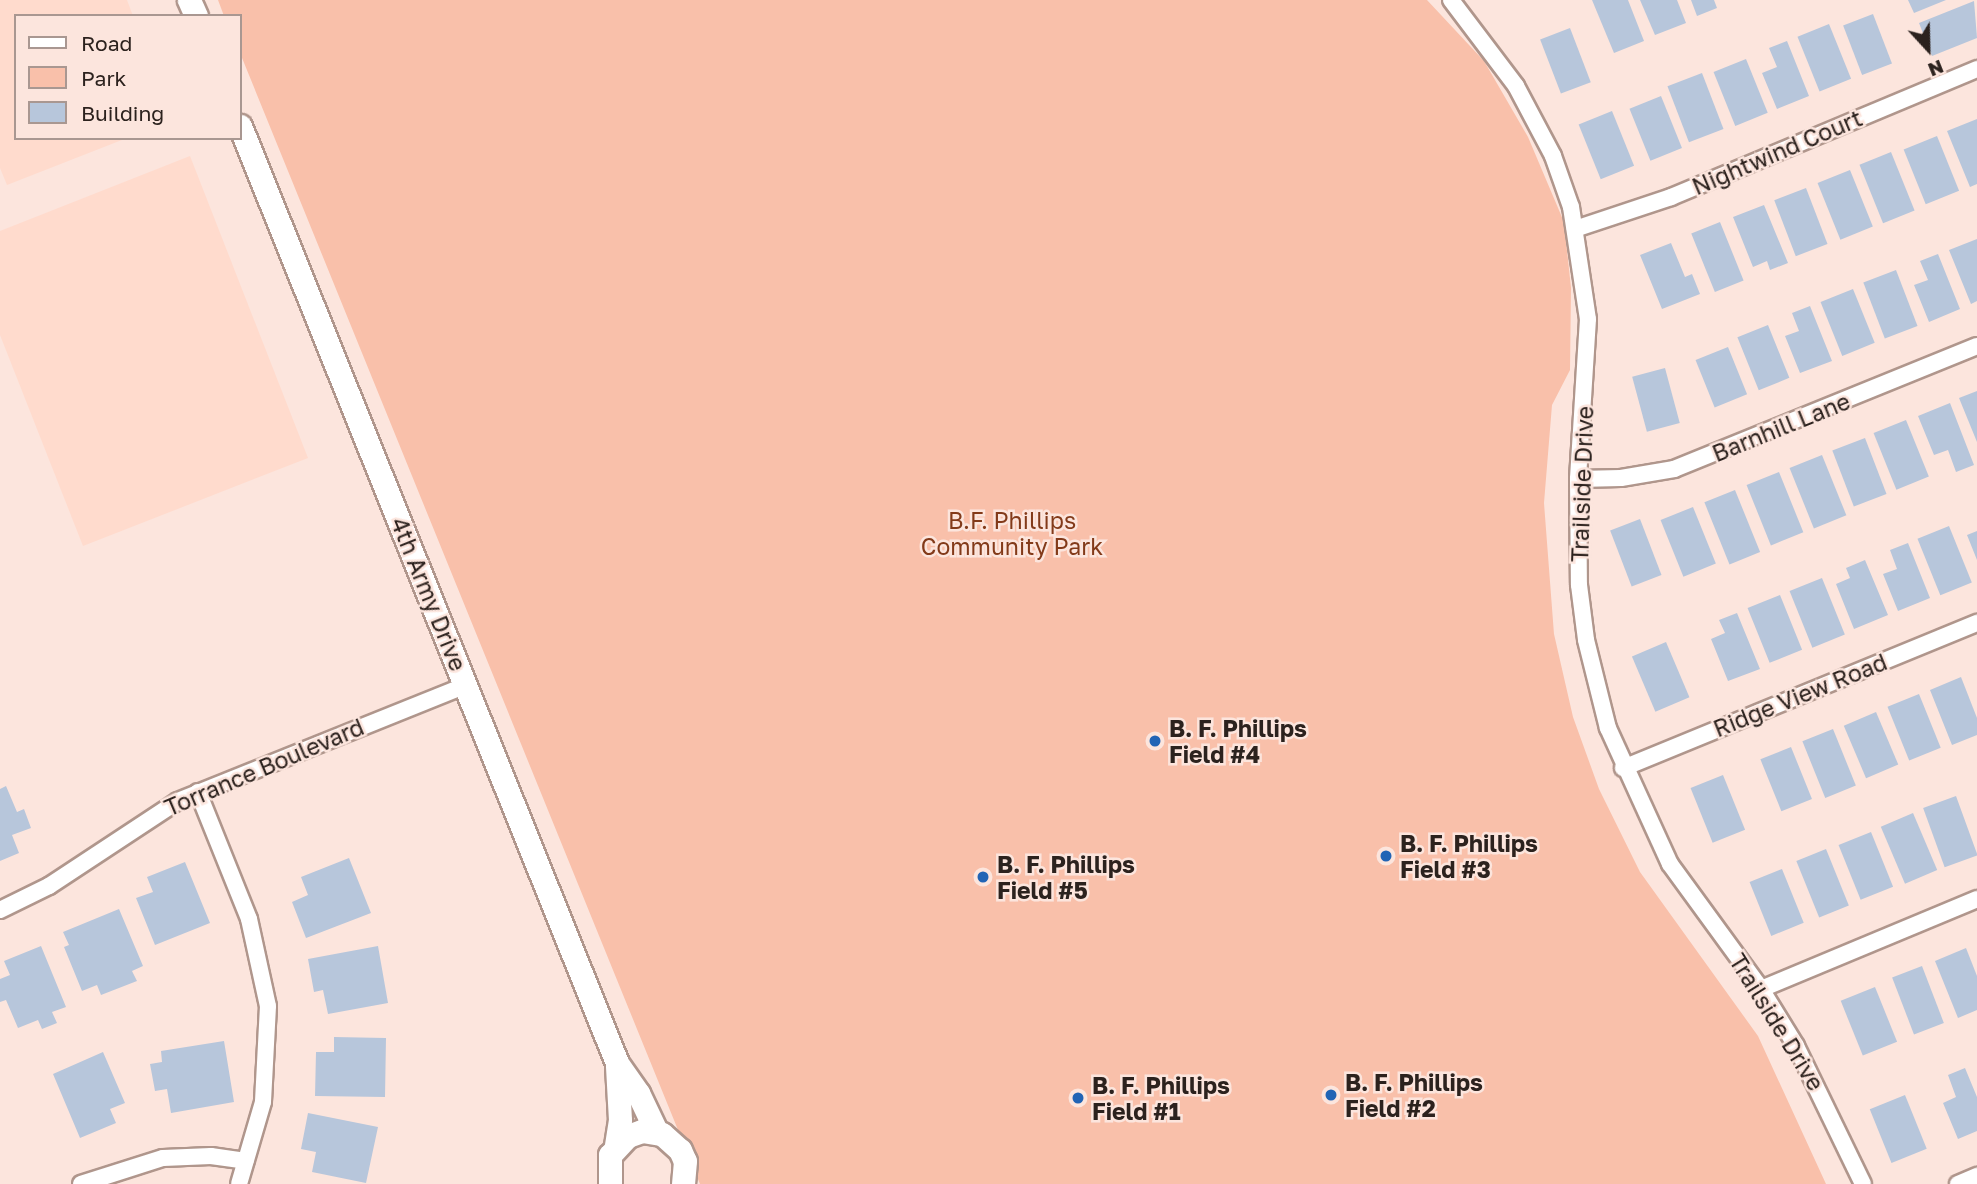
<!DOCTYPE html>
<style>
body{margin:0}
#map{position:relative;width:1977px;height:1184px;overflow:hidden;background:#fce5dd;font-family:"Golos Text",sans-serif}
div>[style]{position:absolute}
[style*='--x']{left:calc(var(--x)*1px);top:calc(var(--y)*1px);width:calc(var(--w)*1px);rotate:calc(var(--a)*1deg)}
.built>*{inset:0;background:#ffdbcd}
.green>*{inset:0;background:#f9c0aa}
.building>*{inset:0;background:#b7c6db;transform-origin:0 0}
.roads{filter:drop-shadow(2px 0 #b0968c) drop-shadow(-2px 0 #b0968c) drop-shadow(0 2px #b0968c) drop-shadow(0 -2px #b0968c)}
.street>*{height:16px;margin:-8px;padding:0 8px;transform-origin:8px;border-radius:8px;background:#fff}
.secondary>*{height:23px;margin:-11.5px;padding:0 11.5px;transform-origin:11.5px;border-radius:11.5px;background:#fff}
.dots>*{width:19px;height:19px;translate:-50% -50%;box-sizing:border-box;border:4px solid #fce5dd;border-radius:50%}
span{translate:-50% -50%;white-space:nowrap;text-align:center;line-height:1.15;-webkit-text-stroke:5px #fce5dd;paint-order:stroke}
.street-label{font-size:23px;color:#2c221e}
.park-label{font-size:23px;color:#833a19}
.poi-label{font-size:23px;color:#2c221e;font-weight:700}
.left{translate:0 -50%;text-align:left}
.legend{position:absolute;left:14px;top:14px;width:228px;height:126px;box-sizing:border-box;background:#fce5dd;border:2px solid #a99791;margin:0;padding:9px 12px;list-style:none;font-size:21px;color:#2c221e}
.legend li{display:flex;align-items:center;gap:14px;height:35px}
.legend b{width:35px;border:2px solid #a99791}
.north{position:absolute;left:1893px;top:14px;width:70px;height:70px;-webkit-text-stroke:5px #fce5dd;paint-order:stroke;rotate:158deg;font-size:19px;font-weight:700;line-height:28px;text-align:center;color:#2c221e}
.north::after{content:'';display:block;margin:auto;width:24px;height:32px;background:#2c221e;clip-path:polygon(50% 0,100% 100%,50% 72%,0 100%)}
</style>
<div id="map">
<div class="built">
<i style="clip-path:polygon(0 0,127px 0,133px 16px,16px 16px,16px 138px,127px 138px,7px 185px,0 168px)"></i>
<i style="clip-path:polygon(190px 156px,308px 458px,83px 546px,0 335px,0 231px)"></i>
</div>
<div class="green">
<i style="clip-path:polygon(218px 0,1427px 0,1484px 61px,1528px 137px,1564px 222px,1571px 288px,1570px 370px,1552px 405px,1544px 503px,1554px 634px,1573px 717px,1599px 789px,1640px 872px,1758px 1036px,1826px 1184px,700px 1184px,240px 53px,240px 16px,224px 16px)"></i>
</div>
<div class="building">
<i style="clip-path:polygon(1592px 0,1628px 0,1644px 41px,1614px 53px)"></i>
<i style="clip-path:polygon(1640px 0,1677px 0,1686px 23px,1655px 35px)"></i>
<i style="clip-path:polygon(1691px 0,1714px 0,1717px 8px,1697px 16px)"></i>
<i style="clip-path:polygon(1908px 0,1946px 0,1914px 13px)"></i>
<i style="clip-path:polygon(1974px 1px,1977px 38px,1932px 56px,1919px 23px)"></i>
<i style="left:1873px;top:14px;width:53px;height:32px;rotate:69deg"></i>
<i style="left:1829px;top:24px;width:59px;height:34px;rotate:68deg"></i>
<i style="left:1570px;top:28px;width:58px;height:32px;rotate:69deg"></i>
<i style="clip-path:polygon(1787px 41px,1809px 96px,1777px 109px,1762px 73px,1777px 67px,1769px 48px)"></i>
<i style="left:1746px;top:59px;width:58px;height:35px;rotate:68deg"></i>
<i style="left:1702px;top:73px;width:60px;height:37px;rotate:69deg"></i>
<i style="left:1661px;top:96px;width:56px;height:34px;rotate:68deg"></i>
<i style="left:1612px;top:111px;width:59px;height:36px;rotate:68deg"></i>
<i style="clip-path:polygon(1977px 119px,1977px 184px,1970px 187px,1947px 131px)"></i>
<i style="left:1937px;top:136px;width:59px;height:36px;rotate:68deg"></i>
<i style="left:1891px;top:152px;width:63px;height:34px;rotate:68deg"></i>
<i style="left:1850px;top:170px;width:61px;height:35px;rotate:68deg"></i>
<i style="left:1806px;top:188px;width:60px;height:34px;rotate:69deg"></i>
<i style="clip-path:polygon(1764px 205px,1788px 263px,1770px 270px,1767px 261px,1753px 267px,1733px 217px)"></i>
<i style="left:1720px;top:222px;width:63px;height:31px;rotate:68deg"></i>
<i style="clip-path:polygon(1977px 239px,1977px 301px,1971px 304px,1949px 250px)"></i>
<i style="clip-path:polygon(1671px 243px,1685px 277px,1692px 274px,1700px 294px,1662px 309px,1640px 255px)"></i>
<i style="clip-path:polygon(1938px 254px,1960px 309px,1929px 322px,1914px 285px,1928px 280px,1920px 261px)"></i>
<i style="left:1896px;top:270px;width:60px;height:35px;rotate:69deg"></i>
<i style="left:1853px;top:289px;width:58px;height:35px;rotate:68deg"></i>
<i style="clip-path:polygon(1810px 306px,1832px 361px,1800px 373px,1785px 336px,1799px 331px,1792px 313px)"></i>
<i style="left:1768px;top:325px;width:57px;height:33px;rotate:68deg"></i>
<i style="left:1728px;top:347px;width:51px;height:35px;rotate:68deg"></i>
<i style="left:1665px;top:368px;width:57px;height:34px;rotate:75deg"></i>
<i style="clip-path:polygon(1977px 391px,1977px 442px,1959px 398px)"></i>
<i style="clip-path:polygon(1950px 403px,1974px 465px,1956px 472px,1948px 450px,1934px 455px,1918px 416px)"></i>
<i style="left:1906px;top:420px;width:61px;height:35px;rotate:68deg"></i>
<i style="left:1865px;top:438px;width:60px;height:35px;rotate:69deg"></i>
<i style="left:1822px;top:455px;width:65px;height:35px;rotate:68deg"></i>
<i style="left:1779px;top:472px;width:65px;height:35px;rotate:68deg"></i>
<i style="left:1735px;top:490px;width:67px;height:33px;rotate:68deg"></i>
<i style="left:1693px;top:507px;width:61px;height:35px;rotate:68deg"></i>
<i style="left:1640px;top:519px;width:60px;height:32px;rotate:69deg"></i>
<i style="left:1949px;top:526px;width:61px;height:34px;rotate:68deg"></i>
<i style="clip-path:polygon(1977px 531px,1977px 560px,1967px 535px)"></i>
<i style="clip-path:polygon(1908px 543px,1930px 598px,1898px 611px,1883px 574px,1897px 569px,1890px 550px)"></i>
<i style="clip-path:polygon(1865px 560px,1888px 615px,1854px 629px,1836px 584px,1850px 578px,1846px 568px)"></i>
<i style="left:1822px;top:578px;width:61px;height:35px;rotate:68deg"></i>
<i style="left:1780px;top:595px;width:59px;height:35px;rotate:68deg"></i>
<i style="clip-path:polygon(1737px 613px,1760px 669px,1728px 681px,1711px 639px,1725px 633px,1719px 620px)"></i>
<i style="left:1666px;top:642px;width:60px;height:37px;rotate:67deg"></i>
<i style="clip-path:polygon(1961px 677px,1977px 718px,1977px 735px,1952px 745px,1930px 690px)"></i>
<i style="left:1919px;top:694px;width:58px;height:34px;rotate:68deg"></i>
<i style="left:1876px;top:712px;width:57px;height:35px;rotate:67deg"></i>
<i style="left:1833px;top:729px;width:61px;height:33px;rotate:68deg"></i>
<i style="left:1791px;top:747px;width:56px;height:33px;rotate:68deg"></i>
<i style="left:1723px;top:775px;width:59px;height:35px;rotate:68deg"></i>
<i style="clip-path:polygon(6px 786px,17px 812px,24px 809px,31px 828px,12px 835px,19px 853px,0 861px,0 789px)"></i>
<i style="left:1956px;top:796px;width:63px;height:35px;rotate:70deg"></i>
<i style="left:1913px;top:813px;width:62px;height:35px;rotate:67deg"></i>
<i style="left:1871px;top:832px;width:59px;height:35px;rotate:68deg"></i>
<i style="left:1826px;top:849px;width:61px;height:32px;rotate:68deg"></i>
<i style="clip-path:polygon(349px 858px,371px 913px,306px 938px,292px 902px,308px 895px,301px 877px)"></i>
<i style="clip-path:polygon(185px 862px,210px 923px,155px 945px,136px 898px,153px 892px,147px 877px)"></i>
<i style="left:1782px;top:869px;width:58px;height:35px;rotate:68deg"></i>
<i style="clip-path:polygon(119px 909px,143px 966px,132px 971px,137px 981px,101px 995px,97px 985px,82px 991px,64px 947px,69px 945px,63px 932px)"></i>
<i style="clip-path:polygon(41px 946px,66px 1007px,52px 1012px,57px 1023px,42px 1029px,38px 1020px,18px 1028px,6px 1000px,0 1002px,0 979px,10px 975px,4px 961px)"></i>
<i style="clip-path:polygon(378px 946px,388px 1003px,328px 1014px,323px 990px,314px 992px,308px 959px)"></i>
<i style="clip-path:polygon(1966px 948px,1977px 976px,1977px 1010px,1958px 1018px,1935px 961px)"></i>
<i style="left:1922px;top:966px;width:61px;height:32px;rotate:69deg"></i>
<i style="left:1875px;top:987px;width:59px;height:37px;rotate:68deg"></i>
<i style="clip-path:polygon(334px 1037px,386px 1038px,385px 1097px,315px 1096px,316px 1052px,334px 1052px)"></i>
<i style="clip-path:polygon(224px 1041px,234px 1102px,171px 1113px,167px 1089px,155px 1091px,150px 1064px,162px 1062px,161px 1051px)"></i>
<i style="clip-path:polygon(103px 1052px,125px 1103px,110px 1109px,116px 1123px,80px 1138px,53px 1074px)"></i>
<i style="clip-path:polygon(1965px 1068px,1977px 1097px,1977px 1131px,1958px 1139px,1943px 1103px,1956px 1097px,1948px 1075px)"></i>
<i style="left:1905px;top:1095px;width:58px;height:38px;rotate:68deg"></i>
<i style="clip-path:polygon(308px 1113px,378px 1127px,366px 1183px,312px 1172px,316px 1152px,301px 1149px)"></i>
</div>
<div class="roads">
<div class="street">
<i style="--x:1451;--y:0;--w:108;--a:52.9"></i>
<i style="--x:1516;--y:86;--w:79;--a:62.1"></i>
<i style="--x:1553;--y:156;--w:54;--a:70.6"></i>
<i style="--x:1571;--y:207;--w:113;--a:81.4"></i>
<i style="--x:1588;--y:319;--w:160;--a:93.6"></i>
<i style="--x:1578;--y:479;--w:106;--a:89.5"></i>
<i style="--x:1579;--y:585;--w:55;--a:82.7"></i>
<i style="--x:1586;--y:640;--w:91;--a:76"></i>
<i style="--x:1608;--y:728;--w:149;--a:65.5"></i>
<i style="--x:1670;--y:864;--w:155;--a:53.9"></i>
<i style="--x:1761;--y:989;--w:67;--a:58.4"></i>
<i style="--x:1796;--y:1046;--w:153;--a:64.1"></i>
<i style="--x:1575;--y:229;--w:101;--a:-18.4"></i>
<i style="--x:1671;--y:197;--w:332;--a:-22.7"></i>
<i style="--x:1578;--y:479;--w:43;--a:-1.3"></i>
<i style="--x:1621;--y:478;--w:54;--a:-9.6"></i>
<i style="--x:1674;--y:469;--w:327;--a:-22.1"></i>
<i style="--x:1623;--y:768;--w:383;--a:-22.3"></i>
<i style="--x:198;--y:792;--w:137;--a:68.1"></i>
<i style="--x:249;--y:919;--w:89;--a:77.7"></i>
<i style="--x:268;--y:1006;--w:96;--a:93"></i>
<i style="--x:263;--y:1102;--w:85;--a:106.3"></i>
<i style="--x:0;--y:910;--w:55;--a:-26.1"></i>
<i style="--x:49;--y:886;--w:154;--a:-33.4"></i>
<i style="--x:178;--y:801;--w:310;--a:-21.9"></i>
<i style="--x:1761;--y:989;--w:234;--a:-22.6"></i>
<i style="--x:81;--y:1184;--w:86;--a:-17.6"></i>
<i style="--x:163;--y:1158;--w:48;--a:-2.4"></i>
<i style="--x:211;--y:1156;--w:35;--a:8"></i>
<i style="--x:1958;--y:1184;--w:21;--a:-23"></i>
</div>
<div class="secondary">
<i style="--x:189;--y:0;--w:17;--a:66"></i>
<i style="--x:240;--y:126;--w:1010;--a:68.08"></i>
<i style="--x:617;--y:1063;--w:37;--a:55"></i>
<i style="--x:638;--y:1093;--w:44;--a:64.6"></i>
<i style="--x:616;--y:1145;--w:25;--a:-81"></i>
<i style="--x:620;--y:1120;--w:54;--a:-93.2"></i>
<i style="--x:610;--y:1184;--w:29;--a:-90"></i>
<i style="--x:610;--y:1155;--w:26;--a:-47"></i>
<i style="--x:628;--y:1136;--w:15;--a:-20"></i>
<i style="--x:642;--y:1131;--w:20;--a:9"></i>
<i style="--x:662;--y:1134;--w:24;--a:42"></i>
<i style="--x:680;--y:1150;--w:12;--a:66"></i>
<i style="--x:685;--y:1161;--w:23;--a:95"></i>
</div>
</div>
<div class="dots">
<i style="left:1155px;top:741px;background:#2164b5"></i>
<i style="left:1386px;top:856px;background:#2164b5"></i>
<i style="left:983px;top:877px;background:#2164b5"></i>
<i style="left:1331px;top:1095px;background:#2164b5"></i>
<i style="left:1078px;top:1098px;background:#2164b5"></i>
</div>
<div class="street-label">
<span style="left:1777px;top:152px;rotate:-23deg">Nightwind Court</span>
<span style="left:1781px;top:427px;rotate:-22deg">Barnhill Lane</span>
<span style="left:1582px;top:484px;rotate:-88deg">Trailside Drive</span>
<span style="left:429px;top:594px;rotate:68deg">4th Army Drive</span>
<span style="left:1800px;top:695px;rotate:-22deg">Ridge View Road</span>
<span style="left:264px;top:767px;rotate:-23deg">Torrance Boulevard</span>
<span style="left:1777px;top:1022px;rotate:58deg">Trailside Drive</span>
</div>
<div class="park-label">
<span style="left:1012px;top:533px">B.F. Phillips<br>Community Park</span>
</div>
<div class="poi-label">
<span class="left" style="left:1169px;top:741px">B. F. Phillips<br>Field #4</span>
<span class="left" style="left:1400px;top:856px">B. F. Phillips<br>Field #3</span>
<span class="left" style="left:997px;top:877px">B. F. Phillips<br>Field #5</span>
<span class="left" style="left:1345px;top:1095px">B. F. Phillips<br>Field #2</span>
<span class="left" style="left:1092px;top:1098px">B. F. Phillips<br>Field #1</span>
</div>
<ul class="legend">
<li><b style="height:9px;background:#fff"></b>Road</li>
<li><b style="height:19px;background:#f9c0aa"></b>Park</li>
<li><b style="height:19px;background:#b7c6db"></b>Building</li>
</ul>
<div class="north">N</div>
</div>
